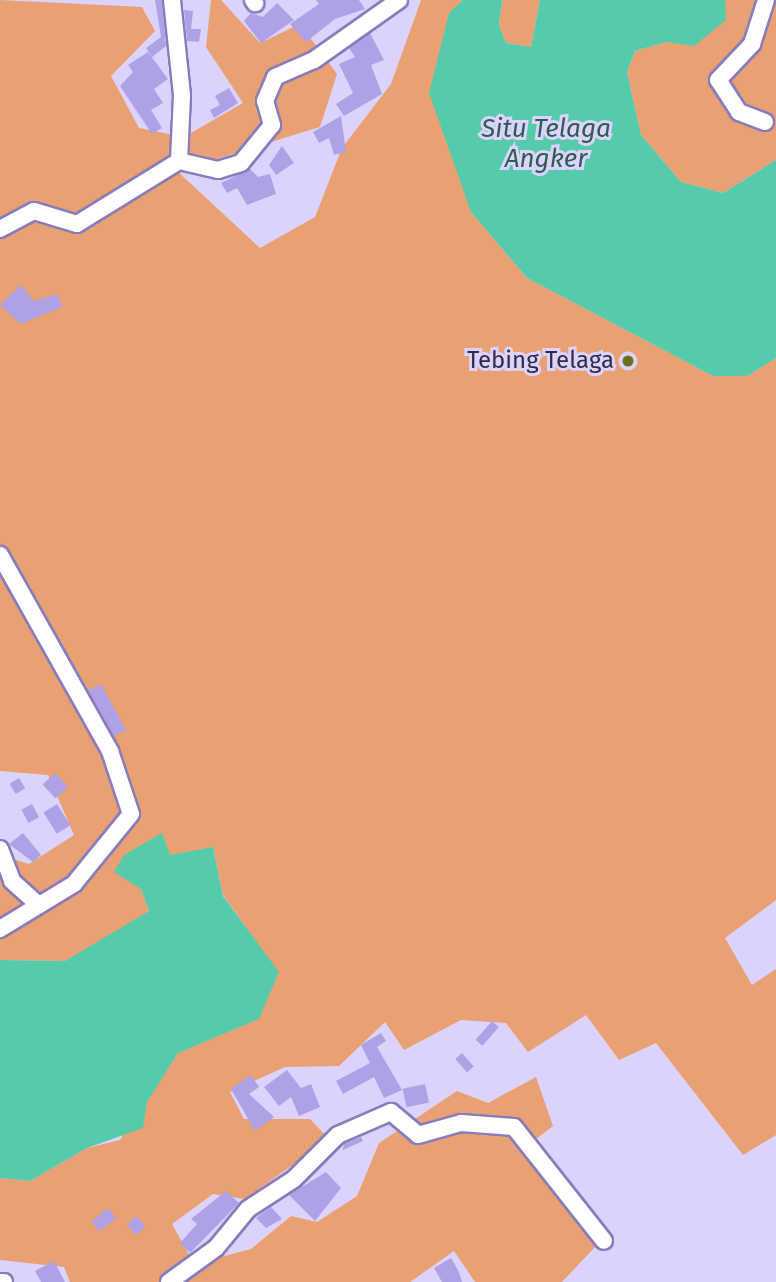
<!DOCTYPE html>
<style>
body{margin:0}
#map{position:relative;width:776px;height:1282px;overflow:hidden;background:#dbd3fe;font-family:"Fira Sans",sans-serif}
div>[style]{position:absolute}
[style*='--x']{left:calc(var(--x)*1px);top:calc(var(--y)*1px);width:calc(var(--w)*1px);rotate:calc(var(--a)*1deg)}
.green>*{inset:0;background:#e9a072}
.water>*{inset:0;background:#56cbab}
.building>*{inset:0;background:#aea1e5;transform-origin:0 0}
.roads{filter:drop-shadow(2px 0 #897cbc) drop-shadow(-2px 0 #897cbc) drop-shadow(0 2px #897cbc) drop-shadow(0 -2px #897cbc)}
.minor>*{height:16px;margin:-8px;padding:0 8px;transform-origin:8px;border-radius:8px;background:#fff}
.dots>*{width:19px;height:19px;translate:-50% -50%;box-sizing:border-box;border:4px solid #dbd3fe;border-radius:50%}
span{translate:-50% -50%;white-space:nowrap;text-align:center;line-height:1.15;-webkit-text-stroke:6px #dbd3fe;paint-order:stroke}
.poi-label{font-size:24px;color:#312b47}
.right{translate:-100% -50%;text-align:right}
.water-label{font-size:26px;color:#2d5e50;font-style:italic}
</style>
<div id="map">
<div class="green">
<i style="clip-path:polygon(0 0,142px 7px,155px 31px,111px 76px,139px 128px,184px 137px,243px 103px,206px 47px,211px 0,221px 0,260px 43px,300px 24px,337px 74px,320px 127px,177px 171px,260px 248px,315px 217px,342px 148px,391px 84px,421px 0,463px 0,449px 14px,471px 212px,527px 278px,713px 376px,747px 376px,776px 358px,776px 900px,725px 938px,752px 985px,776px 969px,776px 1135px,743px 1155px,656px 1043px,619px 1060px,586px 1015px,528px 1052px,506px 1023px,461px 1020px,404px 1050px,385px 1022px,339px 1066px,285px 1067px,230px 1092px,244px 1119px,310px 1119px,329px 1139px,245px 1199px,213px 1194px,172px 1224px,194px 1264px,251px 1249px,291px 1216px,317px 1222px,357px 1196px,379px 1143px,457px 1091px,488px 1103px,536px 1077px,553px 1126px,523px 1149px,595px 1247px,562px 1282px,475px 1282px,454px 1251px,410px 1282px,70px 1282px,64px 1267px,0 1260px,0 1178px,30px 1181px,87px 1148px,120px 1140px,178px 1053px,258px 1019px,278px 972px,223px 895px,213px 847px,141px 889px,149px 911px,120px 932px,65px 961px,0 960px,0 855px,29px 864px,74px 835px,48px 775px,0 771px)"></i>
<i style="clip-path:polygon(502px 0,540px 0,531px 47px,506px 43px,499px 25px)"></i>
<i style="clip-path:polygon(725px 0,776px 0,776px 160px,723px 193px,681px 182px,641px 135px,627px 72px,635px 51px,666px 42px)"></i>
</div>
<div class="water">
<i style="clip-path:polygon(463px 0,502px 0,499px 25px,506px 43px,531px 47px,540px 0,725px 0,726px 20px,694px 46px,666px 42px,635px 51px,627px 72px,641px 135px,681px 182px,723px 193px,776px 160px,776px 358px,747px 376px,713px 376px,527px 278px,471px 212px,429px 93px,449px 13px)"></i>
<i style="clip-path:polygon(162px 833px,170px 855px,213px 847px,223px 896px,279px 972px,259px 1019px,178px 1053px,147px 1102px,143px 1128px,87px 1148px,30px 1181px,0 1178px,0 960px,65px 961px,149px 911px,141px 889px,114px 872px,124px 855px)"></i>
</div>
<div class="building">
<i style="clip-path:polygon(155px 0,162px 0,166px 46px,152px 57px,146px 48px,161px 37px)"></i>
<i style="clip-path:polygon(316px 0,359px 0,365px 9px,335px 19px,306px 42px,290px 24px,319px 4px)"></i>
<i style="clip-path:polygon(277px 3px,294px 20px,261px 43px,244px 21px,251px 13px,263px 17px)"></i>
<i style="clip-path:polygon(184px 10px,193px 11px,191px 29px,201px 29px,199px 42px,187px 41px)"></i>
<i style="clip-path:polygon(370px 33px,384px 60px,371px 65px,382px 94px,344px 116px,336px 104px,353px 93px,339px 64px,355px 57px,349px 48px)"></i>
<i style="clip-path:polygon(148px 52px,168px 79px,154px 89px,163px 103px,151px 110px,162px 128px,152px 134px,120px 86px,133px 72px,128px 65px)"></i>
<i style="clip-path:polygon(229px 88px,238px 103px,214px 118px,210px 110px,220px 105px,215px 96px)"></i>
<i style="clip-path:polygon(341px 116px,346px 152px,334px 155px,329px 138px,319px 143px,313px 132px)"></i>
<i style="clip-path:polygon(282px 146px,294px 163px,276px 175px,269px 165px)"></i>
<i style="clip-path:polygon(250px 169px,258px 177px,270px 174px,276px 194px,247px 205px,237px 188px,227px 193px,221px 183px)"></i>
<i style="clip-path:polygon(21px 285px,34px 301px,58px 294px,62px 307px,21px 324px,0 305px)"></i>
<i style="clip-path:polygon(83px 682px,89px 690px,101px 684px,126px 730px,114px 736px)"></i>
<i style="left:55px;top:773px;width:19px;height:17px;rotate:47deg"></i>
<i style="left:19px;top:778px;width:12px;height:11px;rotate:59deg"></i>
<i style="left:32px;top:804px;width:15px;height:12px;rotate:62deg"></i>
<i style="left:57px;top:804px;width:25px;height:16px;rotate:58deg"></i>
<i style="clip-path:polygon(23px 833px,41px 855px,33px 862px,9px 844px)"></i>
<i style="left:492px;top:1021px;width:9px;height:25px;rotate:41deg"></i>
<i style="clip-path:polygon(381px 1033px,386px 1041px,377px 1047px,402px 1090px,384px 1098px,374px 1077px,343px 1094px,336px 1081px,370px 1063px,361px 1045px)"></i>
<i style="left:462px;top:1053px;width:18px;height:9px;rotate:49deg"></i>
<i style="clip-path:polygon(287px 1070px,301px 1088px,311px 1084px,320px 1107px,299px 1116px,291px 1097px,279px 1106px,264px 1087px)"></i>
<i style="clip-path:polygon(251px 1075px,259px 1087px,249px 1094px,274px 1117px,255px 1131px,231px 1089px)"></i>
<i style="left:425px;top:1084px;width:19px;height:23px;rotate:78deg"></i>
<i style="clip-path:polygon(361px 1137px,363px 1141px,343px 1150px,344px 1144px)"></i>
<i style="clip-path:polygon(326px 1172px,341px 1188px,315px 1221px,289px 1195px)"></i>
<i style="clip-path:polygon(226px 1191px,239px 1203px,190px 1253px,180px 1243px,197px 1224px,191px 1219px)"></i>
<i style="clip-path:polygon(271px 1207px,282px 1219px,266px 1228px,256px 1218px)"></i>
<i style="left:108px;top:1208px;width:13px;height:21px;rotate:51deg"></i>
<i style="left:136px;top:1216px;width:14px;height:13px;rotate:45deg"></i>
<i style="clip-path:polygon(451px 1258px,459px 1272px,462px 1282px,442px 1282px,434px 1268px)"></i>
<i style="clip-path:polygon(54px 1261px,65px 1282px,41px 1282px,35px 1271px)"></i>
</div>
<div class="roads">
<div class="minor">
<i style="--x:172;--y:0;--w:96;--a:84"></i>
<i style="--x:182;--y:95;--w:66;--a:92.6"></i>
<i style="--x:253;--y:0;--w:4;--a:56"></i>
<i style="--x:765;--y:122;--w:28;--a:-159"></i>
<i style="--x:739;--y:112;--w:38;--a:-123"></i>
<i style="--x:718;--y:80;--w:50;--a:-46.6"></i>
<i style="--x:752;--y:44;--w:46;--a:-72.3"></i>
<i style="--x:0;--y:229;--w:38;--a:-28"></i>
<i style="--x:34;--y:211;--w:45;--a:16.8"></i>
<i style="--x:77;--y:224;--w:120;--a:-31.7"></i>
<i style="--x:179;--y:161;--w:40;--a:13"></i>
<i style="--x:218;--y:170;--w:24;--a:-17"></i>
<i style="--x:241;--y:163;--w:49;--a:-50.8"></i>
<i style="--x:272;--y:125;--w:25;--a:-106"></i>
<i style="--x:265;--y:101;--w:26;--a:-67"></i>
<i style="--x:275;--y:77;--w:43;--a:-23.6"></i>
<i style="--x:314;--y:60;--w:104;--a:-35.2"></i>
<i style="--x:0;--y:555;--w:225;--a:60.7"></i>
<i style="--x:110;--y:751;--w:66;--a:71.6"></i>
<i style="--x:131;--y:814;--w:90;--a:129.2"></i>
<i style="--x:74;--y:884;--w:87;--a:148.7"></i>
<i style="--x:0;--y:849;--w:34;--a:69"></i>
<i style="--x:12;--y:881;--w:36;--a:42"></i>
<i style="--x:0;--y:1282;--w:4;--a:0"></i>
<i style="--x:169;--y:1282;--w:58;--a:-35.9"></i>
<i style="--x:216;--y:1248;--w:50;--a:-50.6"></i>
<i style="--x:248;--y:1209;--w:55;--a:-33.1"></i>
<i style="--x:294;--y:1179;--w:62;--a:-45"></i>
<i style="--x:338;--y:1135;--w:58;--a:-23.5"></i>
<i style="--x:391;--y:1112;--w:35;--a:40"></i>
<i style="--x:418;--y:1135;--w:45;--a:-15.6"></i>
<i style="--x:461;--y:1123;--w:53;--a:4.3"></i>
<i style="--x:514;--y:1127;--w:145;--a:51.7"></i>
</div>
</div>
<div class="dots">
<i style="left:628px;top:361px;background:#6c7117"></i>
</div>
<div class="poi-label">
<span class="right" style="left:614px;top:361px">Tebing Telaga</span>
</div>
<div class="water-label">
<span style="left:546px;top:144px">Situ Telaga<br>Angker</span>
</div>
</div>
